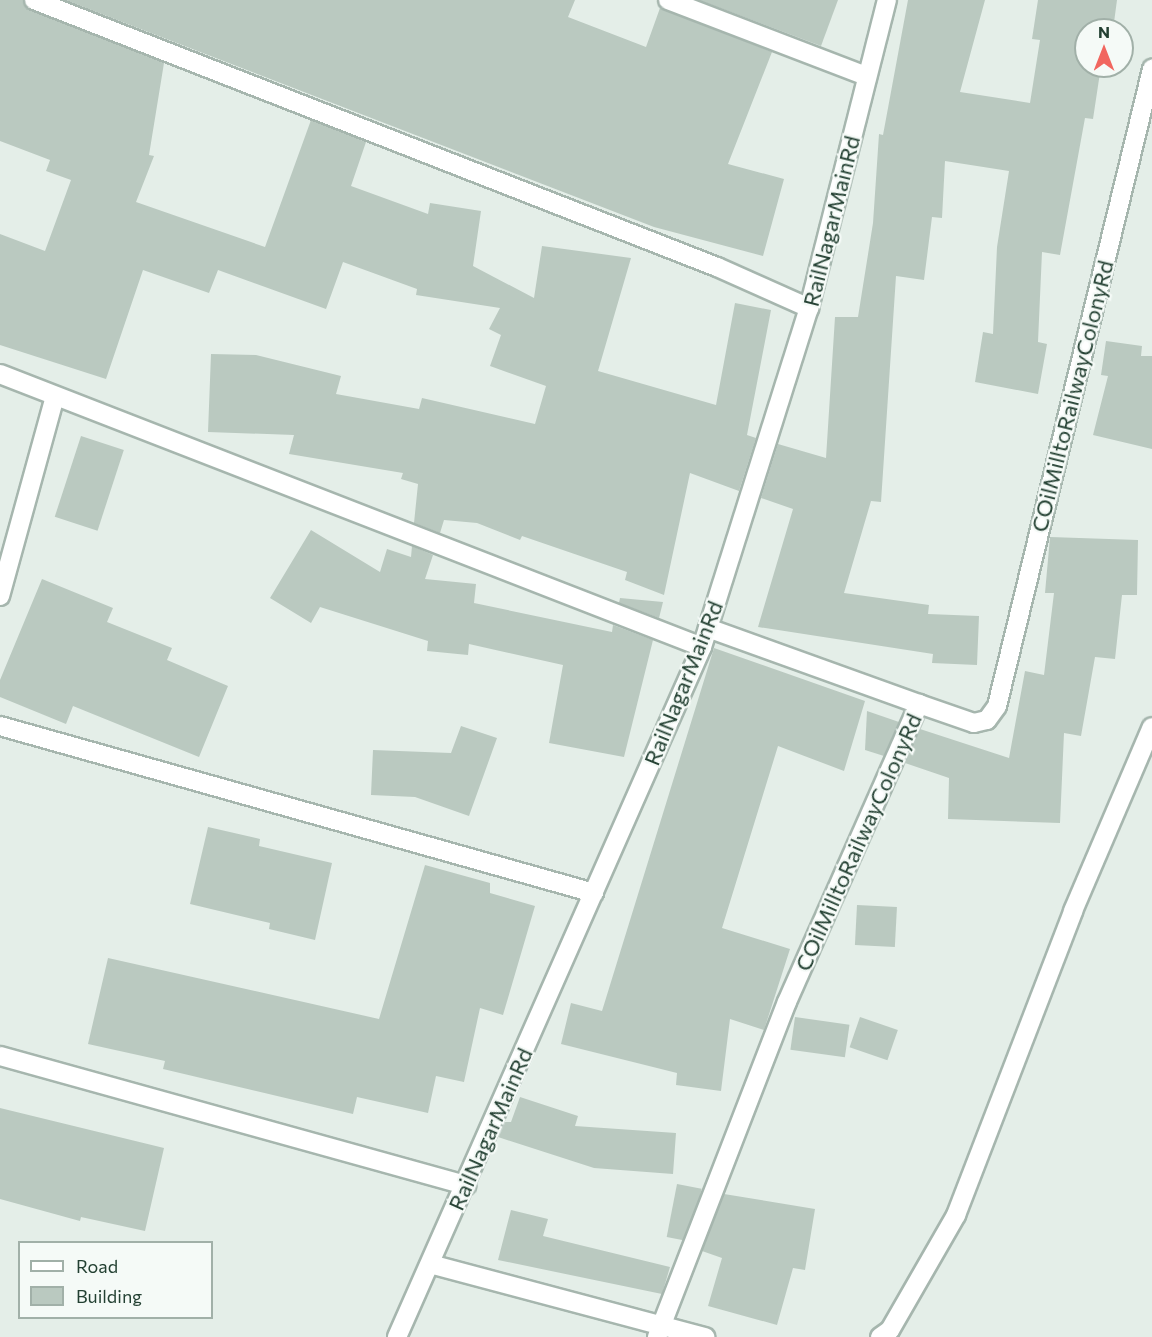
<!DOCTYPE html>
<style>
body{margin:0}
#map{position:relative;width:1152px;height:1337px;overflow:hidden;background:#e4eee8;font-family:Commissioner,sans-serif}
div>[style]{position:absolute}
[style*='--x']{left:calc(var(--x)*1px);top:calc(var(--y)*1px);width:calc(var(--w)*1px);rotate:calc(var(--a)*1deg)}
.building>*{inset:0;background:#bac9c0;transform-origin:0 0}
.roads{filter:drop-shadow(2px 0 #a6b6ae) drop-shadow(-2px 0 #a6b6ae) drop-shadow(0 2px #a6b6ae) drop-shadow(0 -2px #a6b6ae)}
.street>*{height:18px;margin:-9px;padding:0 9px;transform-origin:9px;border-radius:9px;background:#fff}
span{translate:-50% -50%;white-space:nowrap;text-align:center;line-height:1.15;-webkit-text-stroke:4.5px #f5faf7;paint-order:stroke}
.street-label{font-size:22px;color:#234032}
.legend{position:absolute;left:18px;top:1241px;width:195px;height:78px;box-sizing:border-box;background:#f5faf7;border:2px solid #a1b0a8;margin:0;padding:8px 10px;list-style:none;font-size:18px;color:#234032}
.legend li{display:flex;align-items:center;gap:12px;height:30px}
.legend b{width:30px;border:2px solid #a1b0a8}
.north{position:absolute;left:1074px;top:18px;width:60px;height:60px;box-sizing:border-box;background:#f5faf7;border:2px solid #a1b0a8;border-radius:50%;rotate:0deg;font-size:16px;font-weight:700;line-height:24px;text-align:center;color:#234032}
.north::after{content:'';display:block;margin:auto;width:21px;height:27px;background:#f1665f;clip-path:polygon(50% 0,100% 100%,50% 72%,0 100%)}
</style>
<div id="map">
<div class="building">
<i style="clip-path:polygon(0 0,23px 0,30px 10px,164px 63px,149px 155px,154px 156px,136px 202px,265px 247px,311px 120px,366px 142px,351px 186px,428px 214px,430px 203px,481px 211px,473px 266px,534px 298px,542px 246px,631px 258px,598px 371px,716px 405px,735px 303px,771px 310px,747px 435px,756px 438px,739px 491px,690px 473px,664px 595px,625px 580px,627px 572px,522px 536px,520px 540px,477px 523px,444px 520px,440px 533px,414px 523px,418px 484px,401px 479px,403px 473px,289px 454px,294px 435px,208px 432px,211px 354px,256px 355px,341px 376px,336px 394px,419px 409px,422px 398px,535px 424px,546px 386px,490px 366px,501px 335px,489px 329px,500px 308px,416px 295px,417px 289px,343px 262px,326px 309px,218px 270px,209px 293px,143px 270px,106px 379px,0 345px,0 234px,45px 251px,71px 180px,46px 171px,50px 160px,0 141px)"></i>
<i style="clip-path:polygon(65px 0,575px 0,568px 17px,646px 47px,660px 8px,772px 52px,728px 164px,784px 179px,763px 256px,654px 227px)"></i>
<i style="clip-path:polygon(699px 0,838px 0,821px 46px)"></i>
<i style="clip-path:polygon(908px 0,985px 0,960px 92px,1030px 103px,1040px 40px,1032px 39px,1038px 0,1117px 0,1113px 30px,1086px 30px,1086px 66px,1101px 66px,1093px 119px,1085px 118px,1060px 255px,1042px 252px,1038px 342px,1047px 344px,1038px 394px,975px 382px,983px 332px,993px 334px,997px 247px,1009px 171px,945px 161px,942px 218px,932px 217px,924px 280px,896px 276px,881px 502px,871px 501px,844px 593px,929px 605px,928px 614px,979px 616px,977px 665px,932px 663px,933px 654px,758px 627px,793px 509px,761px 498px,778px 444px,826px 458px,835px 317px,858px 317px,873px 223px,879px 134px,883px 135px)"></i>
<i style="clip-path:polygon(1106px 341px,1142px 346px,1141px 356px,1152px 356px,1152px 449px,1093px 435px,1108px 376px,1101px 375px)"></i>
<i style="left:81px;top:436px;width:45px;height:85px;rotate:18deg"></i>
<i style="clip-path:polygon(311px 530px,380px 572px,387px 549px,411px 557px,412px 546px,433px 555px,425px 579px,476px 584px,474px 603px,612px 632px,613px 625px,653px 640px,624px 757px,549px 743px,563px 665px,469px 644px,468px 655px,427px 651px,428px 641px,320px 607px,311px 623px,270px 598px)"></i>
<i style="clip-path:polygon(1050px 537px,1138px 540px,1137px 595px,1122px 595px,1115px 659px,1095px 657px,1081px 736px,1064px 733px,1060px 823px,948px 819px,949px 778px,905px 763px,920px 729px,1009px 758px,1025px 671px,1044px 675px,1054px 593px,1045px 593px)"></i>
<i style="clip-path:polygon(42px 579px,113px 608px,107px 622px,172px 648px,167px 660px,228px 686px,199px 757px,73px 706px,66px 724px,0 697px,0 680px)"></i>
<i style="clip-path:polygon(620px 598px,663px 602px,659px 618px,619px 603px)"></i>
<i style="clip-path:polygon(714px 648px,865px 701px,844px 771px,778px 746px,722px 928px,790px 949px,764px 1030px,730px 1019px,721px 1091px,676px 1085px,677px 1073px,561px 1044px,571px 1003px,602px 1011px)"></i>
<i style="clip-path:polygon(867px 711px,899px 722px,884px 756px,865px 750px)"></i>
<i style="clip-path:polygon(461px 726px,497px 738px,469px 816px,415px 797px,371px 795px,373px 750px,451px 753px)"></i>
<i style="clip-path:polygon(208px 827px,260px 839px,259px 846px,332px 863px,315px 940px,269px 929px,270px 923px,190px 904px)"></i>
<i style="clip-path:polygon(425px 865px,490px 883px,490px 893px,535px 906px,503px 1015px,480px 1008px,464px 1082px,436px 1076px,428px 1113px,357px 1097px,353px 1114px,163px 1069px,165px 1061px,88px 1044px,108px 958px,379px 1019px)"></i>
<i style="left:857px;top:905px;width:40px;height:40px;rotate:3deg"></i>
<i style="left:795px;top:1017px;width:55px;height:33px;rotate:8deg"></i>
<i style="left:860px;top:1017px;width:40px;height:32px;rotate:19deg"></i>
<i style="clip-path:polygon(520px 1097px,578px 1116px,575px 1126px,676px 1133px,673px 1174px,594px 1168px,498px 1137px,504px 1122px,511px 1122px)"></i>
<i style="clip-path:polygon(0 1108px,164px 1148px,145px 1231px,81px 1217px,80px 1221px,0 1199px)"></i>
<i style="left:677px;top:1184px;width:25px;height:54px;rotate:11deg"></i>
<i style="clip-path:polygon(724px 1194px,815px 1209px,805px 1270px,793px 1268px,777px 1325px,708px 1306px,722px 1258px,702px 1251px)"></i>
<i style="clip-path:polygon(511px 1210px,548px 1219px,543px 1236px,670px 1267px,662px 1294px,498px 1260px)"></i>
</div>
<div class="roads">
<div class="street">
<i style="--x:34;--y:0;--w:733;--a:21.35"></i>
<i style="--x:717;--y:267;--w:101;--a:24"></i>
<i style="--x:668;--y:0;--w:212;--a:21"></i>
<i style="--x:0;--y:374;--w:753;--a:21.25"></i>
<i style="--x:0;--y:596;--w:207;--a:-74.6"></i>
<i style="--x:708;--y:628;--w:224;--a:19.8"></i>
<i style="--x:0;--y:726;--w:617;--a:15.7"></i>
<i style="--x:0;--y:1056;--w:484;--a:15.5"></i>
<i style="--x:430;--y:1264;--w:285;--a:14.9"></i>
<i style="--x:397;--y:1337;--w:754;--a:-66.15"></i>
<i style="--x:702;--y:647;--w:355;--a:-72.5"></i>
<i style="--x:809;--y:308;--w:318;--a:-75.8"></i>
<i style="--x:657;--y:1337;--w:359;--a:-68.8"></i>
<i style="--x:787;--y:1002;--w:326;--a:-66.1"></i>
<i style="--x:919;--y:704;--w:58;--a:19.1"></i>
<i style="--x:974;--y:723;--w:13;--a:-13"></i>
<i style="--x:987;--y:720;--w:17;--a:-54"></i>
<i style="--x:997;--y:706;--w:656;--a:-76.32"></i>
<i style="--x:880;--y:1337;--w:12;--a:-35"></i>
<i style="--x:890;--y:1330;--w:133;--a:-60.1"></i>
<i style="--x:956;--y:1215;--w:326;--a:-68.9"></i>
<i style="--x:1073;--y:911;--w:200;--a:-66.8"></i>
</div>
</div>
<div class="street-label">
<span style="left:831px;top:221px;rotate:-76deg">RailNagarMainRd</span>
<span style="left:1072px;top:396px;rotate:-76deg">COilMilltoRailwayColonyRd</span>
<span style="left:683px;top:683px;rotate:-68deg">RailNagarMainRd</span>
<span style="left:858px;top:842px;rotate:-66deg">COilMilltoRailwayColonyRd</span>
<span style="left:490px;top:1129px;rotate:-66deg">RailNagarMainRd</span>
</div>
<ul class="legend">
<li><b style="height:8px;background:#fff"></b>Road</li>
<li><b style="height:16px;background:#bac9c0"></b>Building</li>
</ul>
<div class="north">N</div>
</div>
